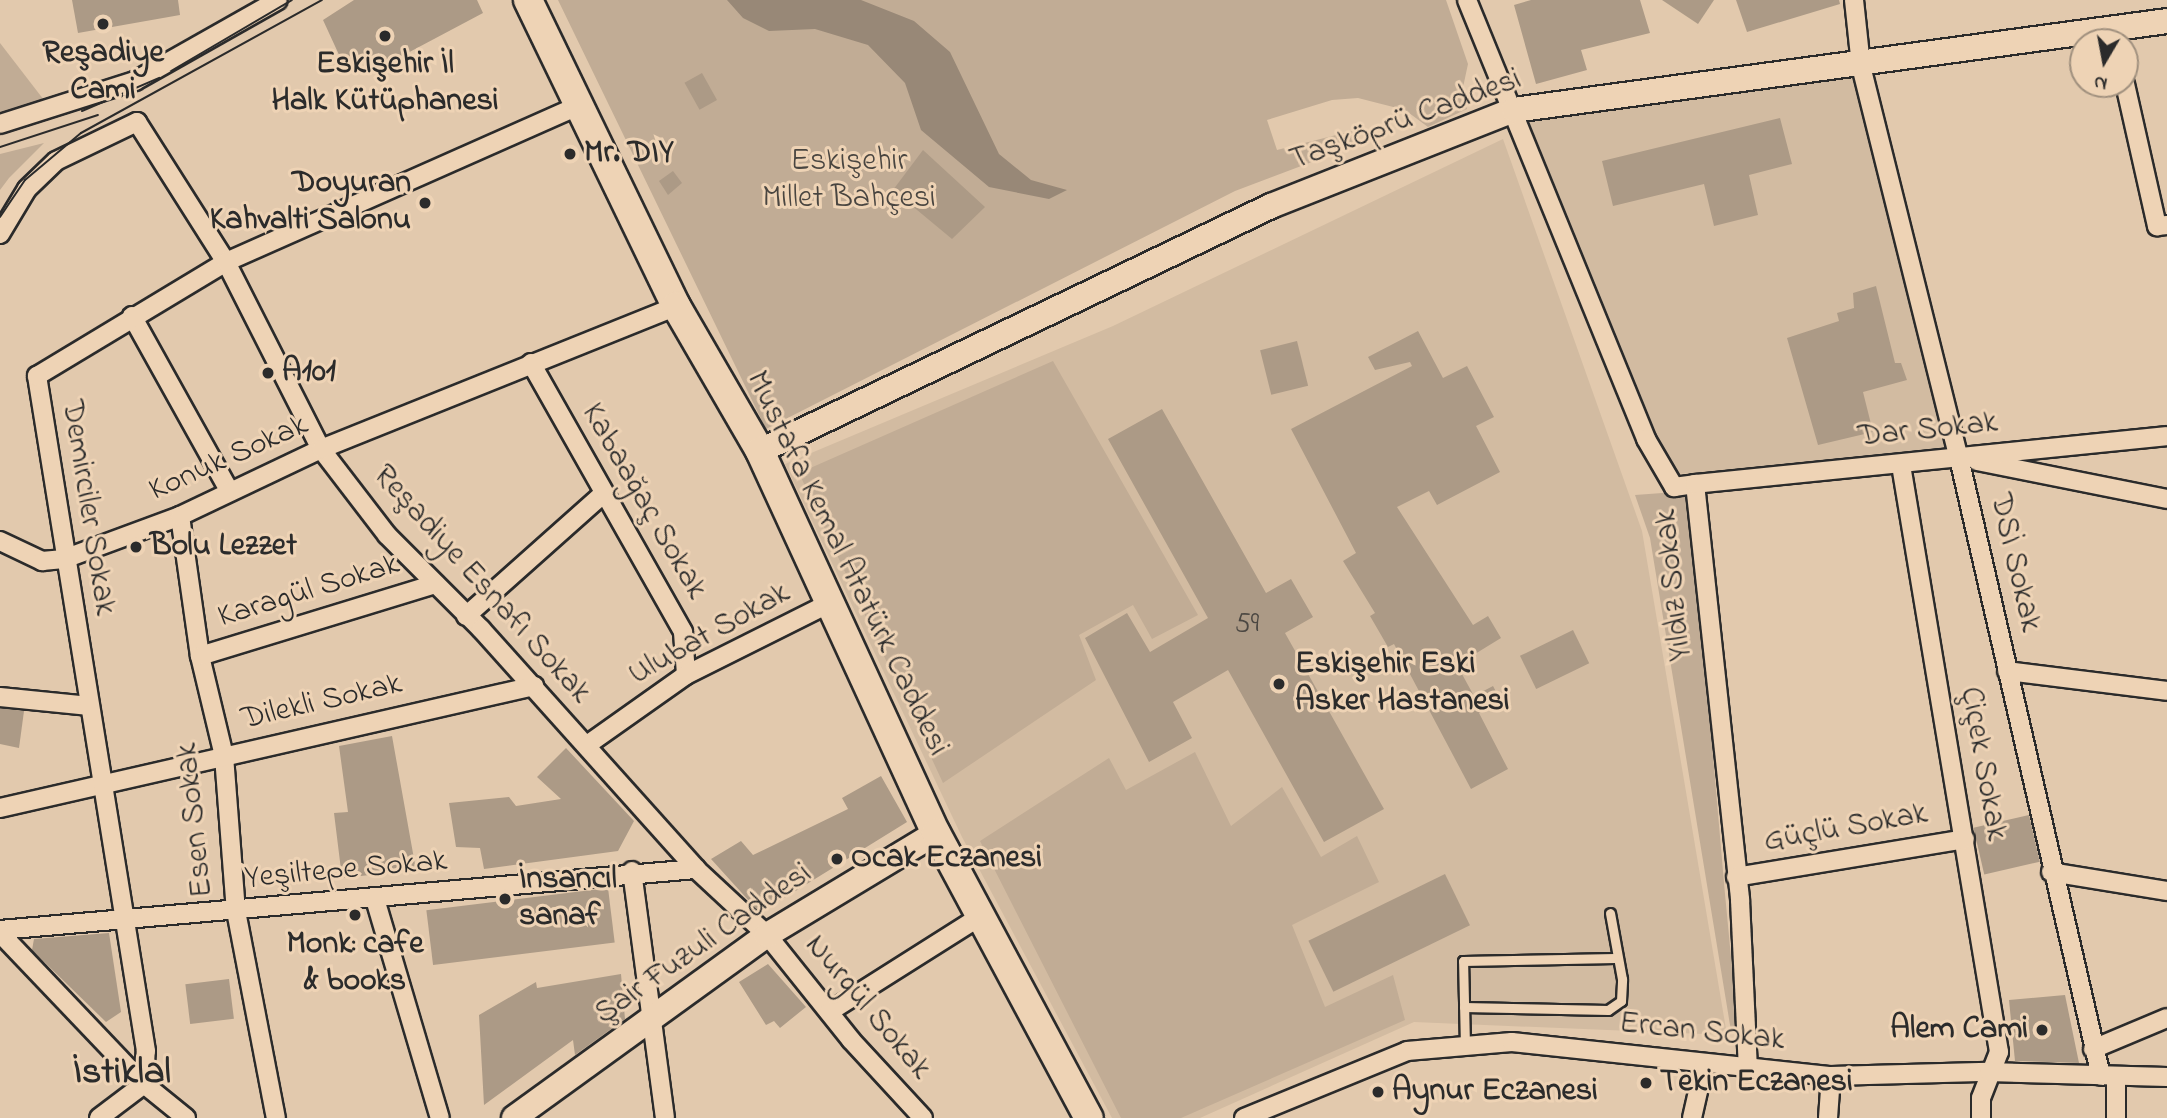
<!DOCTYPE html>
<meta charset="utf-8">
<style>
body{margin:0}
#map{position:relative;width:2167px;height:1118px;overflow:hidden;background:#e2c9ad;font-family:"Indie Flower",sans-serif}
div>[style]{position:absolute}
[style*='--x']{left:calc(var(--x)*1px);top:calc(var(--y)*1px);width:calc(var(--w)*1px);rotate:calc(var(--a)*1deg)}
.built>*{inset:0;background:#d2bba1}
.green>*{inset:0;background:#c1ac95}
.water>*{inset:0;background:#988877}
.building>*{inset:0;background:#ac9a86;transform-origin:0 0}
.roads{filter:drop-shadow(2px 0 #2b2b2b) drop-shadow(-2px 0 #2b2b2b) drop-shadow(0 2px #2b2b2b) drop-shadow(0 -2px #2b2b2b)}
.service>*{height:9px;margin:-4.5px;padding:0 4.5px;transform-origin:4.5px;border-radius:4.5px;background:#eed3b5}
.minor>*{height:18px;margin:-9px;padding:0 9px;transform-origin:9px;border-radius:9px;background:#eed3b5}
.secondary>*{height:24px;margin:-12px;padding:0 12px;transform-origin:12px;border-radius:12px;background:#eed3b5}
.primary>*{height:28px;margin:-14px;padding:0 14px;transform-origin:14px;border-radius:14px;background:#eed3b5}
.tram>*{height:2px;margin:-1px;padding:0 1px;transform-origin:1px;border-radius:1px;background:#2b2b2b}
.dots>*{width:19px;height:19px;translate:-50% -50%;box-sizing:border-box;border:4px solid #eed3b5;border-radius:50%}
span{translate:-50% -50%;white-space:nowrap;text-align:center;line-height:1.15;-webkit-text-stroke:6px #eed3b5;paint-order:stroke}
.number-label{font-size:28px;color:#4b4742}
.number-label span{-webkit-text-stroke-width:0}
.poi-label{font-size:32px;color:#2b2b2b;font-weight:700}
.left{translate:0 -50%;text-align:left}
.right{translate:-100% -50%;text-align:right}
.street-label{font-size:32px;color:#2b2b2b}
.park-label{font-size:32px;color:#494540}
.district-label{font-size:38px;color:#2b2b2b;font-weight:700}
.north{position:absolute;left:2069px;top:28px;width:70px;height:70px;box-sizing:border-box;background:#eed3b5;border:2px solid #a0907e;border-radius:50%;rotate:190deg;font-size:19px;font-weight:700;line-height:28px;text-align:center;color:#2b2b2b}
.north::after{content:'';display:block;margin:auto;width:24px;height:32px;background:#2b2b2b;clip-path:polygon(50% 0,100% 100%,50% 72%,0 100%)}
</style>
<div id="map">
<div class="built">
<i style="clip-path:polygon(1854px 75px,1947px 450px,1678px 474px,1651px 431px,1527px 119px)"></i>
<i style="clip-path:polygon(1503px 139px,1642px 531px,1727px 1035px,1414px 1022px,1200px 1118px,1112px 1118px,962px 837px,785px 464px,1113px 326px)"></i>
</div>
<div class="green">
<i style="clip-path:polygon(558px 0,1446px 0,1468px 64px,1462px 92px,1467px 109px,1428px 127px,1405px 110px,1358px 98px,1332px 100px,1267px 120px,1277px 150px,1352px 131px,1357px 145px,1235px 191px,766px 429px)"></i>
<i style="clip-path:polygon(0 43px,47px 104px,0 116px)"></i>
<i style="clip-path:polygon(44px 143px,9px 178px,0 190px,0 154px)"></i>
<i style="clip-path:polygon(1053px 361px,1198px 615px,1152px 639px,1133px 605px,1079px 635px,1096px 680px,943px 783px,799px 473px)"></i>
<i style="clip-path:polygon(1690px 491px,1725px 894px,1738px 1031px,1731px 1031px,1650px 538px,1635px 495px)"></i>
<i style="clip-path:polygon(1195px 752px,1231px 826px,1282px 787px,1321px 857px,1357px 836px,1379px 882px,1292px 925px,1325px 1007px,1393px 975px,1405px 1020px,1181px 1118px,1121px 1118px,980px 841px,1109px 758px,1126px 790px)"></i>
</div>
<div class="water">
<i style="clip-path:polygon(727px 0,861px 0,914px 21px,950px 52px,999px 154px,1031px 180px,1067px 190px,1049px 199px,989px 187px,921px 130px,905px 83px,868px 45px,815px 29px,769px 31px,743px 18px)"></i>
</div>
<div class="building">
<i style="clip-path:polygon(72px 0,178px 0,180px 15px,78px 33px)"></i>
<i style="clip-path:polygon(354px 0,477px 0,483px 13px,385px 65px,379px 53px,346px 70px,323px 20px)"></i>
<i style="clip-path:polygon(1531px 0,1640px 0,1650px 33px,1581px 50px,1587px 70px,1536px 84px,1514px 5px)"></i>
<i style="clip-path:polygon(1662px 0,1714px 0,1698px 24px)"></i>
<i style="clip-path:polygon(1736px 0,1839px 0,1840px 4px,1747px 32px)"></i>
<i style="left:702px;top:73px;width:31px;height:20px;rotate:61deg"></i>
<i style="clip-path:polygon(1780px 118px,1792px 164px,1749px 175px,1758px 215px,1714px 226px,1704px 184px,1613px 206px,1602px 161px)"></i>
<i style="clip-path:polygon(923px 150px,985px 207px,952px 239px,893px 190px)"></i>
<i style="clip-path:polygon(673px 171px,682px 183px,668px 195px,659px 181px)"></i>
<i style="clip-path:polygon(1876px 286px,1895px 363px,1901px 363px,1907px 380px,1863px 392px,1873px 432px,1818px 445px,1787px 338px,1839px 321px,1837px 313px,1854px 308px,1853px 293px)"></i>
<i style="clip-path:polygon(1418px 331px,1443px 378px,1467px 366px,1494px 417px,1476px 426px,1500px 472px,1437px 505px,1429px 491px,1397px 507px,1473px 625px,1488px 616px,1501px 638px,1457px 665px,1474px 696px,1493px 686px,1501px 701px,1479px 713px,1508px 769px,1471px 789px,1394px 644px,1388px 647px,1370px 616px,1375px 613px,1343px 561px,1356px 553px,1291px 429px,1412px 366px,1410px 362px,1375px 370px,1368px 357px)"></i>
<i style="left:1297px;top:341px;width:46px;height:38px;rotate:76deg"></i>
<i style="clip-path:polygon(1162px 409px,1266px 593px,1291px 579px,1313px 617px,1285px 633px,1384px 809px,1324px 842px,1228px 670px,1173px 702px,1192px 738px,1149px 762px,1085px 638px,1127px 613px,1150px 652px,1208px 618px,1108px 439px)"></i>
<i style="left:1573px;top:630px;width:37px;height:59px;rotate:64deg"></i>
<i style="clip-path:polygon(0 708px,24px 711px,19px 748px,0 744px)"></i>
<i style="clip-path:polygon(392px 736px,416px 870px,342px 878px,334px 813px,348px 812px,339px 746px)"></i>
<i style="clip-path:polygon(566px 748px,634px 821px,618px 851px,484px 869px,480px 848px,456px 847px,449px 803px,509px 797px,516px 806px,561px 799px,537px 777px)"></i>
<i style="clip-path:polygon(881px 776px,907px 822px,760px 913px,711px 859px,741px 841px,753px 855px,848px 809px,842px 798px)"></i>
<i style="left:2029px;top:815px;width:48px;height:57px;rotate:77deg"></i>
<i style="left:1445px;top:874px;width:57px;height:152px;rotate:64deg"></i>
<i style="left:608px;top:888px;width:55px;height:183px;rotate:83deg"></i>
<i style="clip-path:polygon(109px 933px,121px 1012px,106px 1022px,32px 950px,34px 939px)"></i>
<i style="clip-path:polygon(768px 964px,806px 1007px,780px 1028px,774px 1021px,766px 1025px,739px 982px)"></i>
<i style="clip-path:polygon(621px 974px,625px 1019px,575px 1055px,573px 1040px,484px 1105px,479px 1015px,536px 982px,537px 988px)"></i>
<i style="left:229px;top:979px;width:40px;height:44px;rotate:83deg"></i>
<i style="clip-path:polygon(2065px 995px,2079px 1063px,2015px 1061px,2009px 1000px)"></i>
</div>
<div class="roads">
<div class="service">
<i style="--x:1464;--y:1007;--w:144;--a:1.2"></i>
<i style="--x:1608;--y:1010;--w:16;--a:-35"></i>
<i style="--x:1621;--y:1001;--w:22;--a:-87"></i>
<i style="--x:1622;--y:979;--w:67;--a:-100.3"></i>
<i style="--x:1465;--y:1046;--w:85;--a:-91.3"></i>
<i style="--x:1463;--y:961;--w:152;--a:-1.1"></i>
</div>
<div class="minor">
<i style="--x:1467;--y:0;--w:474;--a:67.8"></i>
<i style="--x:1646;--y:439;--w:56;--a:59.7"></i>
<i style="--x:1674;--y:487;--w:21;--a:-8"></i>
<i style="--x:1695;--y:484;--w:418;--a:83.8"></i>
<i style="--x:1740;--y:900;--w:168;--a:87.3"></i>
<i style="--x:1854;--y:0;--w:66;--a:83.9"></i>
<i style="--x:1861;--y:66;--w:404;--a:76"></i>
<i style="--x:1959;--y:458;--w:634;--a:77.06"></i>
<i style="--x:2125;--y:84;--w:146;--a:77.3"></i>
<i style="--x:2157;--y:226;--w:10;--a:-6"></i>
<i style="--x:0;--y:124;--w:142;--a:-17.7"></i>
<i style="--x:135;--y:81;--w:164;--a:-29.5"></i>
<i style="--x:0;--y:234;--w:52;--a:-59"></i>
<i style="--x:27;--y:189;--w:40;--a:-44"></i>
<i style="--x:56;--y:161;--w:90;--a:-25.7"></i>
<i style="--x:137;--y:122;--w:166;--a:57.6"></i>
<i style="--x:226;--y:262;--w:210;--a:63.1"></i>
<i style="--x:321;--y:449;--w:108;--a:52.5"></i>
<i style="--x:387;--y:535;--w:133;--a:45"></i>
<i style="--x:481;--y:629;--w:322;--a:48.1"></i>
<i style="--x:696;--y:869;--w:97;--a:42.9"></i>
<i style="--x:767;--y:935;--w:134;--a:51.3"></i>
<i style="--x:851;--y:1040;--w:106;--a:47.3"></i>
<i style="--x:132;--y:316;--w:201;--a:60.9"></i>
<i style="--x:531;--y:363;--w:309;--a:60.5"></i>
<i style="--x:683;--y:632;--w:43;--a:86"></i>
<i style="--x:1977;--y:461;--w:194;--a:11.3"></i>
<i style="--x:1901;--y:465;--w:595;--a:80.52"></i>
<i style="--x:1999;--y:1052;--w:49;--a:111.4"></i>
<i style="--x:1981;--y:1098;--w:20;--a:90"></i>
<i style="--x:1695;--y:484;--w:474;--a:-5.8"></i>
<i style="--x:180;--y:516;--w:141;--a:81.9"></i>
<i style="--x:200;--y:656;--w:103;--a:76.5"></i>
<i style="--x:224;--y:756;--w:155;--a:85.6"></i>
<i style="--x:236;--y:911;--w:211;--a:79.1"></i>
<i style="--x:0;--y:541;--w:47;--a:25.5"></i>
<i style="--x:42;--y:561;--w:22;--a:-5"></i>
<i style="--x:64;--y:559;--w:124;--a:-20.3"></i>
<i style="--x:180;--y:516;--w:156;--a:-25.4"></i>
<i style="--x:321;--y:449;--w:383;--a:-21.9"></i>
<i style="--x:466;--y:616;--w:182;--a:-41.7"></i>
<i style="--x:200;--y:656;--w:246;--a:-17"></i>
<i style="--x:2007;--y:671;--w:161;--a:7.1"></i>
<i style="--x:0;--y:697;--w:90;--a:5.7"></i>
<i style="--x:587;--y:745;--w:121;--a:-35.3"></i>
<i style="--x:686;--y:675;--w:161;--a:-26.6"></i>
<i style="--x:0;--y:808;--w:548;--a:-12.87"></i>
<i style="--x:632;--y:871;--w:249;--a:82.4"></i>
<i style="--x:2051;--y:872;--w:118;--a:9.3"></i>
<i style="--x:1736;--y:877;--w:232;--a:-9.4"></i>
<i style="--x:375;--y:899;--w:228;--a:73.5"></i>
<i style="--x:0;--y:930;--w:699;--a:-5.01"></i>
<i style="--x:0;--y:933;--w:209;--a:46.4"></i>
<i style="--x:144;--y:1084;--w:54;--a:39"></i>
<i style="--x:829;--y:1012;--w:178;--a:-32.3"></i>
<i style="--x:2093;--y:1049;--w:80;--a:-22.7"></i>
<i style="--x:144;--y:1084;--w:33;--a:-87"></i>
<i style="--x:146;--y:1051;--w:684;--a:-99.17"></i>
<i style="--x:37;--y:376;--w:221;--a:-31.1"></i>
<i style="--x:226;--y:262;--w:387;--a:-23.9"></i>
<i style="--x:99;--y:1118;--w:56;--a:-37.1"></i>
<i style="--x:1244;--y:1118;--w:176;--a:-22.3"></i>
<i style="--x:1407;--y:1051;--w:105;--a:-4.9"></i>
<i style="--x:1512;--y:1042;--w:321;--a:6.1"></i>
<i style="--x:1831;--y:1076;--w:158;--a:-1.5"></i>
<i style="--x:1989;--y:1072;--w:178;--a:1.6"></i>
<i style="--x:1692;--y:1118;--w:54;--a:-77.2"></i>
<i style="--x:1828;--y:1118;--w:42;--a:-85.9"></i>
<i style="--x:2116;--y:1118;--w:42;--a:-90"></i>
</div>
<div class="secondary">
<i style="--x:760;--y:451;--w:567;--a:-25.62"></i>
<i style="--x:1271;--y:206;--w:261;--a:-21.6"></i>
<i style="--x:1514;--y:110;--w:659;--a:-7.76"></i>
<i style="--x:514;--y:1118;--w:312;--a:-35.9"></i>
<i style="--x:767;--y:935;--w:197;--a:-31.1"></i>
</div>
<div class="primary">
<i style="--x:528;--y:0;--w:340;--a:64.2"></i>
<i style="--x:676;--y:306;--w:168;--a:59.9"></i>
<i style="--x:760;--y:451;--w:421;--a:65.3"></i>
<i style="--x:936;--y:833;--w:323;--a:61.8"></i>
</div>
</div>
<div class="tram">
<i style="--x:171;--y:71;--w:140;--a:-30.4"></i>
<i style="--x:82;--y:111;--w:84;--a:-23.2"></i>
<i style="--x:0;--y:147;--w:103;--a:-18.1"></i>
<i style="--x:0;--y:217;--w:45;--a:-56"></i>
<i style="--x:25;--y:180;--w:73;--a:-40"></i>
<i style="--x:81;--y:133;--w:275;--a:-28.9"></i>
</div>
<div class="dots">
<i style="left:103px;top:24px;background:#2b2b2b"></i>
<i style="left:385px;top:36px;background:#2b2b2b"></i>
<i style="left:570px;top:154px;background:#2b2b2b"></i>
<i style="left:425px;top:203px;background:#2b2b2b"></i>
<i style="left:268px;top:373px;background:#2b2b2b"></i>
<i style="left:136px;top:547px;background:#2b2b2b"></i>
<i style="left:1279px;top:684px;background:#2b2b2b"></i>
<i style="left:837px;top:859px;background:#2b2b2b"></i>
<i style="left:505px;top:899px;background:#2b2b2b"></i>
<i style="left:355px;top:915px;background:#2b2b2b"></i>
<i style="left:2042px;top:1030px;background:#2b2b2b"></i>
<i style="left:1646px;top:1083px;background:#2b2b2b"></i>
<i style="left:1378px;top:1092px;background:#2b2b2b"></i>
</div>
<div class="number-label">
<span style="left:1247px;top:625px">59</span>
</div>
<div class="poi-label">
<span style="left:103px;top:73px">Reşadiye<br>Cami</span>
<span style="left:385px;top:84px">Eskişehir İl<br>Halk Kütüphanesi</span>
<span class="left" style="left:584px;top:154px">Mr. DIY</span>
<span class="right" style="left:411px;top:203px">Doyuran<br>Kahvalti Salonu</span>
<span class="left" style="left:282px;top:373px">A101</span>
<span class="left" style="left:150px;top:547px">Bolu Lezzet</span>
<span class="left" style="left:1295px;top:684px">Eskişehir Eski<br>Asker Hastanesi</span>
<span class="left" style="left:851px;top:859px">Ocak Eczanesi</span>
<span class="left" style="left:519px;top:899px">İnsancıl<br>sanaf</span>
<span style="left:355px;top:964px">Monk: cafe<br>&amp; books</span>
<span class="right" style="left:2028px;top:1030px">Alem Cami</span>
<span class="left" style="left:1660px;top:1083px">Tekin Eczanesi</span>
<span class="left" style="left:1392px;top:1092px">Aynur Eczanesi</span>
</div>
<div class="street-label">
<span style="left:1406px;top:121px;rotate:-20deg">Taşköprü Caddesi</span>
<span style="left:1928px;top:431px;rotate:-6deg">Dar Sokak</span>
<span style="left:229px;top:459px;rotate:-24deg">Konuk Sokak</span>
<span style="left:643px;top:502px;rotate:60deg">Kabaağaç Sokak</span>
<span style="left:87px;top:508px;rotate:81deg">Demirciler Sokak</span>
<span style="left:2014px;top:563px;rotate:77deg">DSİ Sokak</span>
<span style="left:846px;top:564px;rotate:64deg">Mustafa Kemal Atatürk Caddesi</span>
<span style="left:481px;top:585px;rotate:48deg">Reşadiye Esnafı Sokak</span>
<span style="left:1675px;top:585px;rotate:-96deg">Yıldız Sokak</span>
<span style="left:309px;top:592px;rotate:-17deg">Karagül Sokak</span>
<span style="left:710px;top:635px;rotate:-29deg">Ulubat Sokak</span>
<span style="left:322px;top:703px;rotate:-13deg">Dilekli Sokak</span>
<span style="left:1982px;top:764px;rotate:80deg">Çiçek Sokak</span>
<span style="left:196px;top:820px;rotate:-96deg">Esen Sokak</span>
<span style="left:1846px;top:829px;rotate:-10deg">Güçlü Sokak</span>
<span style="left:346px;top:871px;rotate:-5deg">Yeşiltepe Sokak</span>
<span style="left:704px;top:945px;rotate:-35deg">Şair Fuzuli Caddesi</span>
<span style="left:867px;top:1008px;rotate:50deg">Nurgül Sokak</span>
<span style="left:1702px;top:1033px;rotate:6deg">Ercan Sokak</span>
</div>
<div class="park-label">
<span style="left:849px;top:181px">Eskişehir<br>Millet Bahçesi</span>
</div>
<div class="district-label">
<span style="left:122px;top:1074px">İstiklal</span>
</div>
<div class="north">N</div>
</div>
